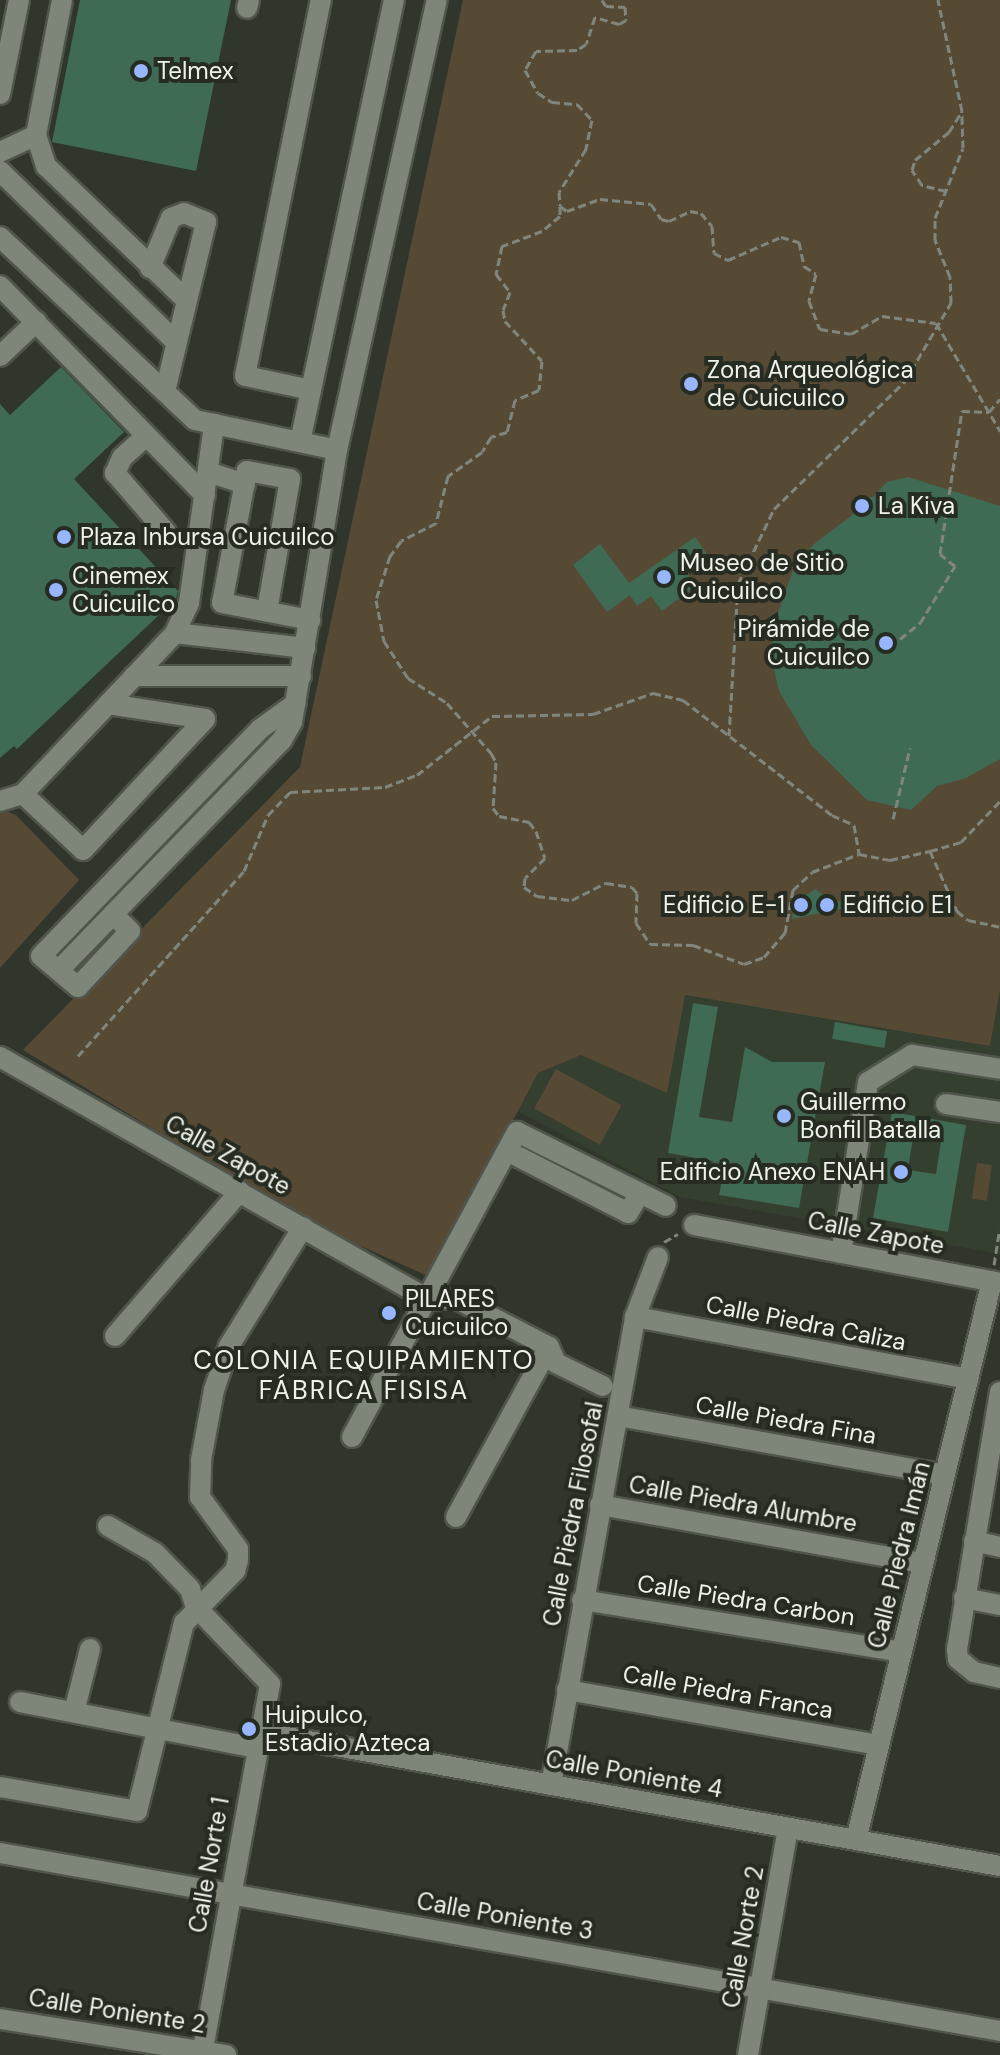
<!DOCTYPE html>
<meta charset="utf-8">
<style>
body{margin:0}
#map{position:relative;width:1000px;height:2055px;overflow:hidden;background:#30362c;font-family:"DM Sans",sans-serif}
div>[style]{position:absolute}
[style*='--x']{left:calc(var(--x)*1px);top:calc(var(--y)*1px);width:calc(var(--w)*1px);rotate:calc(var(--a)*1deg)}
.built>*{inset:0;background:#353f2f}
.green>*{inset:0;background:#574a35;transform-origin:0 0}
.building>*{inset:0;background:#3f6a53;transform-origin:0 0}
.path>*{height:3px;margin-top:-1.5px;transform-origin:0;background:repeating-linear-gradient(90deg,#81867d 0 8px,transparent 0 12px)}
.roads{filter:drop-shadow(2px 0 #50554c) drop-shadow(-2px 0 #50554c) drop-shadow(0 2px #50554c) drop-shadow(0 -2px #50554c)}
.minor>*{height:20px;margin:-10px;padding:0 10px;transform-origin:10px;border-radius:10px;background:#7e8579}
.dots>*{width:22px;height:22px;translate:-50% -50%;box-sizing:border-box;border:4px solid #262c22;border-radius:50%}
span{translate:-50% -50%;white-space:nowrap;text-align:center;line-height:1.15;-webkit-text-stroke:8px #262c22;paint-order:stroke}
.poi-label{font-size:24px;color:#eff3ec}
.left{translate:0 -50%;text-align:left}
.right{translate:-100% -50%;text-align:right}
.street-label{font-size:24px;color:#eff3ec}
.neighbourhood-label{font-size:26px;color:#eff3ec;letter-spacing:2px}
</style>
<div id="map">
<div class="built">
<i style="clip-path:polygon(1000px 990px,1000px 1254px,680px 1197px,517px 1111px,538px 1073px,581px 1055px,684px 995px,990px 1046px)"></i>
</div>
<div class="green">
<i style="clip-path:polygon(463px 0,1000px 0,1000px 990px,990px 1046px,685px 995px,667px 1093px,581px 1055px,538px 1073px,430px 1277px,307px 1222px,23px 1050px,300px 767px)"></i>
<i style="clip-path:polygon(0 809px,16px 815px,79px 880px,0 968px)"></i>
<i style="left:556px;top:1069px;width:75px;height:45px;rotate:29deg"></i>
<i style="left:977px;top:1163px;width:15px;height:36px;rotate:8deg"></i>
</div>
<div class="building">
<i style="clip-path:polygon(80px 0,231px 0,196px 171px,52px 142px)"></i>
<i style="clip-path:polygon(61px 367px,124px 432px,74px 479px,178px 591px,176px 599px,17px 749px,14px 746px,0 758px,0 404px,10px 415px)"></i>
<i style="clip-path:polygon(908px 477px,1000px 506px,1000px 759px,966px 778px,937px 786px,911px 810px,867px 800px,811px 745px,779px 691px,772px 660px,773px 627px,794px 567px,814px 544px,855px 513px,855px 497px,873px 497px,887px 482px)"></i>
<i style="clip-path:polygon(695px 537px,709px 557px,687px 573px,696px 586px,662px 611px,651px 596px,637px 606px,630px 595px,607px 612px,573px 565px,600px 544px,629px 583px)"></i>
<i style="clip-path:polygon(816px 889px,828px 899px,860px 905px,792px 919px,795px 902px)"></i>
<i style="clip-path:polygon(693px 1003px,718px 1007px,699px 1117px,732px 1122px,745px 1047px,772px 1062px,825px 1062px,799px 1208px,719px 1195px,722px 1180px,710px 1178px,713px 1161px,668px 1153px)"></i>
<i style="left:835px;top:1022px;width:53px;height:17px;rotate:10deg"></i>
<i style="clip-path:polygon(evenodd,892px 1112px,966px 1125px,948px 1232px,873px 1218px,892px 1112px,913px 1137px,941px 1141px,936px 1174px,908px 1170px,913px 1137px)"></i>
</div>
<div class="path">
<i style="--x:602;--y:0;--w:7;--a:56"></i>
<i style="--x:606;--y:6;--w:19;--a:3"></i>
<i style="--x:625;--y:7;--w:13;--a:86"></i>
<i style="--x:626;--y:20;--w:8;--a:150"></i>
<i style="--x:619;--y:24;--w:25;--a:-164"></i>
<i style="--x:595;--y:17;--w:28;--a:108"></i>
<i style="--x:586;--y:44;--w:11;--a:146"></i>
<i style="--x:577;--y:50;--w:41;--a:178.6"></i>
<i style="--x:536;--y:51;--w:22;--a:120"></i>
<i style="--x:525;--y:70;--w:26;--a:61"></i>
<i style="--x:538;--y:93;--w:17;--a:33"></i>
<i style="--x:552;--y:102;--w:25;--a:5"></i>
<i style="--x:577;--y:104;--w:22;--a:47"></i>
<i style="--x:592;--y:120;--w:30;--a:102"></i>
<i style="--x:586;--y:149;--w:51;--a:122.1"></i>
<i style="--x:559;--y:192;--w:14;--a:86"></i>
<i style="--x:560;--y:206;--w:9;--a:36"></i>
<i style="--x:567;--y:211;--w:35;--a:-20"></i>
<i style="--x:600;--y:199;--w:51;--a:5.6"></i>
<i style="--x:651;--y:204;--w:18;--a:56"></i>
<i style="--x:661;--y:219;--w:8;--a:14"></i>
<i style="--x:669;--y:221;--w:23;--a:-25"></i>
<i style="--x:690;--y:211;--w:11;--a:10"></i>
<i style="--x:701;--y:213;--w:17;--a:50"></i>
<i style="--x:712;--y:226;--w:27;--a:86"></i>
<i style="--x:714;--y:253;--w:16;--a:27"></i>
<i style="--x:728;--y:260;--w:58;--a:-23.5"></i>
<i style="--x:781;--y:237;--w:19;--a:16"></i>
<i style="--x:799;--y:242;--w:25;--a:78"></i>
<i style="--x:804;--y:266;--w:14;--a:34"></i>
<i style="--x:816;--y:274;--w:28;--a:105"></i>
<i style="--x:809;--y:301;--w:30;--a:69"></i>
<i style="--x:820;--y:329;--w:31;--a:9"></i>
<i style="--x:851;--y:334;--w:36;--a:-30"></i>
<i style="--x:882;--y:316;--w:54;--a:7.4"></i>
<i style="--x:946;--y:191;--w:25;--a:-166"></i>
<i style="--x:922;--y:185;--w:18;--a:-124"></i>
<i style="--x:912;--y:170;--w:10;--a:-73"></i>
<i style="--x:915;--y:160;--w:44;--a:-39.5"></i>
<i style="--x:949;--y:132;--w:25;--a:-58"></i>
<i style="--x:560;--y:206;--w:10;--a:90"></i>
<i style="--x:560;--y:216;--w:23;--a:140"></i>
<i style="--x:542;--y:231;--w:43;--a:159.4"></i>
<i style="--x:502;--y:246;--w:29;--a:102"></i>
<i style="--x:496;--y:274;--w:23;--a:52"></i>
<i style="--x:510;--y:292;--w:19;--a:111"></i>
<i style="--x:503;--y:310;--w:11;--a:80"></i>
<i style="--x:505;--y:321;--w:54;--a:47.2"></i>
<i style="--x:542;--y:361;--w:29;--a:96"></i>
<i style="--x:539;--y:390;--w:26;--a:157"></i>
<i style="--x:515;--y:400;--w:33;--a:104"></i>
<i style="--x:507;--y:432;--w:17;--a:163"></i>
<i style="--x:491;--y:437;--w:17;--a:121"></i>
<i style="--x:482;--y:452;--w:42;--a:144.8"></i>
<i style="--x:448;--y:476;--w:49;--a:104.3"></i>
<i style="--x:436;--y:523;--w:39;--a:153"></i>
<i style="--x:401;--y:541;--w:19;--a:126"></i>
<i style="--x:390;--y:556;--w:46;--a:107.7"></i>
<i style="--x:376;--y:600;--w:42;--a:79"></i>
<i style="--x:384;--y:641;--w:44;--a:57"></i>
<i style="--x:408;--y:678;--w:46;--a:32.7"></i>
<i style="--x:447;--y:703;--w:67;--a:48.7"></i>
<i style="--x:491;--y:753;--w:10;--a:61"></i>
<i style="--x:496;--y:762;--w:46;--a:93.7"></i>
<i style="--x:493;--y:808;--w:10;--a:53"></i>
<i style="--x:499;--y:816;--w:31;--a:11"></i>
<i style="--x:529;--y:822;--w:11;--a:52"></i>
<i style="--x:536;--y:831;--w:28;--a:72"></i>
<i style="--x:545;--y:858;--w:28;--a:135"></i>
<i style="--x:525;--y:878;--w:9;--a:96"></i>
<i style="--x:524;--y:887;--w:16;--a:35"></i>
<i style="--x:537;--y:896;--w:35;--a:7"></i>
<i style="--x:572;--y:900;--w:38;--a:-27"></i>
<i style="--x:606;--y:883;--w:26;--a:9"></i>
<i style="--x:632;--y:887;--w:8;--a:50"></i>
<i style="--x:637;--y:893;--w:30;--a:92"></i>
<i style="--x:636;--y:923;--w:25;--a:56"></i>
<i style="--x:650;--y:944;--w:43;--a:1.3"></i>
<i style="--x:693;--y:945;--w:54;--a:20.4"></i>
<i style="--x:744;--y:964;--w:21;--a:-19"></i>
<i style="--x:764;--y:957;--w:32;--a:-49"></i>
<i style="--x:785;--y:933;--w:44;--a:-79.5"></i>
<i style="--x:793;--y:890;--w:26;--a:-43"></i>
<i style="--x:812;--y:872;--w:50;--a:-21"></i>
<i style="--x:859;--y:854;--w:32;--a:11"></i>
<i style="--x:890;--y:860;--w:41;--a:-12.7"></i>
<i style="--x:930;--y:851;--w:66;--a:65.8"></i>
<i style="--x:957;--y:911;--w:14;--a:39"></i>
<i style="--x:968;--y:920;--w:33;--a:12"></i>
<i style="--x:936;--y:323;--w:126;--a:59.3"></i>
<i style="--x:900;--y:639;--w:26;--a:-39"></i>
<i style="--x:920;--y:623;--w:67;--a:-58.4"></i>
<i style="--x:955;--y:566;--w:19;--a:-141"></i>
<i style="--x:940;--y:554;--w:145;--a:-81.3"></i>
<i style="--x:962;--y:411;--w:27;--a:2"></i>
<i style="--x:989;--y:412;--w:17;--a:-50"></i>
<i style="--x:729;--y:736;--w:152;--a:-86.6"></i>
<i style="--x:738;--y:584;--w:83;--a:-64.4"></i>
<i style="--x:774;--y:509;--w:183;--a:-44.3"></i>
<i style="--x:905;--y:381;--w:91;--a:-59.5"></i>
<i style="--x:951;--y:303;--w:26;--a:-92"></i>
<i style="--x:950;--y:277;--w:40;--a:-112"></i>
<i style="--x:935;--y:240;--w:22;--a:-90"></i>
<i style="--x:935;--y:218;--w:75;--a:-68.2"></i>
<i style="--x:963;--y:148;--w:37;--a:-92"></i>
<i style="--x:962;--y:111;--w:114;--a:-102.2"></i>
<i style="--x:893;--y:819;--w:73;--a:-76.5"></i>
<i style="--x:930;--y:851;--w:32;--a:-16"></i>
<i style="--x:961;--y:842;--w:57;--a:-46.4"></i>
<i style="--x:78;--y:1056;--w:249;--a:-48.1"></i>
<i style="--x:244;--y:871;--w:61;--a:-66.8"></i>
<i style="--x:268;--y:815;--w:32;--a:-46"></i>
<i style="--x:290;--y:792;--w:95;--a:-3"></i>
<i style="--x:385;--y:787;--w:34;--a:-21"></i>
<i style="--x:417;--y:775;--w:95;--a:-38.2"></i>
<i style="--x:492;--y:716;--w:101;--a:-1.1"></i>
<i style="--x:593;--y:714;--w:64;--a:-19.3"></i>
<i style="--x:653;--y:693;--w:31;--a:13"></i>
<i style="--x:683;--y:700;--w:188;--a:37.7"></i>
<i style="--x:832;--y:815;--w:24;--a:24"></i>
<i style="--x:854;--y:825;--w:29;--a:80"></i>
<i style="--x:664;--y:1242;--w:16;--a:-30"></i>
<i style="--x:994;--y:1265;--w:36;--a:-81"></i>
</div>
<div class="roads">
<div class="minor">
<i style="--x:62;--y:0;--w:137;--a:100.9"></i>
<i style="--x:36;--y:135;--w:33;--a:72"></i>
<i style="--x:46;--y:166;--w:192;--a:43.7"></i>
<i style="--x:247;--y:8;--w:8;--a:-76"></i>
<i style="--x:0;--y:94;--w:96;--a:-78.6"></i>
<i style="--x:0;--y:152;--w:40;--a:-25"></i>
<i style="--x:0;--y:171;--w:243;--a:44.2"></i>
<i style="--x:0;--y:237;--w:267;--a:43.2"></i>
<i style="--x:195;--y:420;--w:145;--a:11.9"></i>
<i style="--x:150;--y:268;--w:54;--a:-67.2"></i>
<i style="--x:171;--y:218;--w:14;--a:-21"></i>
<i style="--x:184;--y:213;--w:24;--a:22"></i>
<i style="--x:206;--y:222;--w:174;--a:103.6"></i>
<i style="--x:0;--y:286;--w:293;--a:45.6"></i>
<i style="--x:0;--y:356;--w:50;--a:-43.4"></i>
<i style="--x:311;--y:390;--w:67;--a:-168"></i>
<i style="--x:245;--y:376;--w:384;--a:-78.6"></i>
<i style="--x:145;--y:437;--w:31;--a:138"></i>
<i style="--x:122;--y:458;--w:17;--a:115"></i>
<i style="--x:115;--y:473;--w:78;--a:49.2"></i>
<i style="--x:300;--y:442;--w:452;--a:-78"></i>
<i style="--x:208;--y:472;--w:39;--a:18"></i>
<i style="--x:267;--y:611;--w:134;--a:-80.1"></i>
<i style="--x:290;--y:479;--w:44;--a:-169.5"></i>
<i style="--x:247;--y:471;--w:134;--a:100.7"></i>
<i style="--x:222;--y:603;--w:90;--a:10.9"></i>
<i style="--x:175;--y:633;--w:131;--a:6.6"></i>
<i style="--x:134;--y:676;--w:167;--a:0"></i>
<i style="--x:108;--y:704;--w:98;--a:8.8"></i>
<i style="--x:23;--y:794;--w:221;--a:-46.6"></i>
<i style="--x:175;--y:633;--w:33;--a:-65"></i>
<i style="--x:189;--y:603;--w:181;--a:-82"></i>
<i style="--x:0;--y:801;--w:24;--a:-17"></i>
<i style="--x:23;--y:794;--w:82;--a:43"></i>
<i style="--x:83;--y:850;--w:179;--a:-47"></i>
<i style="--x:113;--y:914;--w:24;--a:45"></i>
<i style="--x:130;--y:931;--w:76;--a:132.9"></i>
<i style="--x:78;--y:987;--w:48;--a:-140"></i>
<i style="--x:41;--y:956;--w:315;--a:-46"></i>
<i style="--x:260;--y:729;--w:44;--a:-35.8"></i>
<i style="--x:59;--y:970;--w:320;--a:-45.9"></i>
<i style="--x:282;--y:740;--w:21;--a:-61"></i>
<i style="--x:292;--y:722;--w:276;--a:-80.6"></i>
<i style="--x:337;--y:450;--w:461;--a:-77.5"></i>
<i style="--x:0;--y:1057;--w:494;--a:29.5"></i>
<i style="--x:946;--y:1104;--w:55;--a:8.4"></i>
<i style="--x:507;--y:1151;--w:136;--a:27.1"></i>
<i style="--x:628;--y:1213;--w:23;--a:-59"></i>
<i style="--x:694;--y:1225;--w:311;--a:10.7"></i>
<i style="--x:841;--y:1253;--w:173;--a:-81"></i>
<i style="--x:868;--y:1082;--w:52;--a:-31.5"></i>
<i style="--x:912;--y:1055;--w:89;--a:9"></i>
<i style="--x:430;--y:1300;--w:25;--a:-5"></i>
<i style="--x:455;--y:1298;--w:106;--a:27.5"></i>
<i style="--x:549;--y:1347;--w:17;--a:66"></i>
<i style="--x:556;--y:1363;--w:52;--a:26.1"></i>
<i style="--x:635;--y:1317;--w:339;--a:10.5"></i>
<i style="--x:115;--y:1336;--w:191;--a:-49.2"></i>
<i style="--x:1000;--y:1392;--w:261;--a:99.5"></i>
<i style="--x:957;--y:1649;--w:10;--a:84"></i>
<i style="--x:958;--y:1659;--w:21;--a:39"></i>
<i style="--x:974;--y:1672;--w:27;--a:13"></i>
<i style="--x:618;--y:1416;--w:332;--a:10.2"></i>
<i style="--x:352;--y:1437;--w:347;--a:-61.6"></i>
<i style="--x:517;--y:1132;--w:166;--a:26.4"></i>
<i style="--x:600;--y:1505;--w:328;--a:10.2"></i>
<i style="--x:456;--y:1517;--w:194;--a:-61.3"></i>
<i style="--x:108;--y:1526;--w:54;--a:29.9"></i>
<i style="--x:155;--y:1553;--w:50;--a:45.8"></i>
<i style="--x:190;--y:1589;--w:19;--a:72"></i>
<i style="--x:196;--y:1607;--w:107;--a:46.1"></i>
<i style="--x:270;--y:1684;--w:377;--a:100.4"></i>
<i style="--x:974;--y:1541;--w:27;--a:13"></i>
<i style="--x:964;--y:1598;--w:37;--a:11"></i>
<i style="--x:582;--y:1600;--w:324;--a:9.2"></i>
<i style="--x:567;--y:1690;--w:317;--a:10"></i>
<i style="--x:20;--y:1702;--w:240;--a:11"></i>
<i style="--x:74;--y:1712;--w:65;--a:-75.7"></i>
<i style="--x:259;--y:1732;--w:753;--a:10.25"></i>
<i style="--x:551;--y:1785;--w:475;--a:-79.8"></i>
<i style="--x:635;--y:1317;--w:64;--a:-69"></i>
<i style="--x:0;--y:1787;--w:139;--a:9.9"></i>
<i style="--x:137;--y:1811;--w:194;--a:-76"></i>
<i style="--x:184;--y:1623;--w:73;--a:-45.6"></i>
<i style="--x:235;--y:1571;--w:11;--a:-75"></i>
<i style="--x:238;--y:1560;--w:11;--a:-90"></i>
<i style="--x:238;--y:1549;--w:64;--a:-126.2"></i>
<i style="--x:200;--y:1497;--w:37;--a:-88"></i>
<i style="--x:201;--y:1460;--w:71;--a:-79.5"></i>
<i style="--x:214;--y:1390;--w:46;--a:-71.2"></i>
<i style="--x:229;--y:1346;--w:140;--a:-58.1"></i>
<i style="--x:856;--y:1840;--w:575;--a:-76.33"></i>
<i style="--x:0;--y:1853;--w:1016;--a:10.09"></i>
<i style="--x:0;--y:2019;--w:229;--a:9.1"></i>
<i style="--x:748;--y:2055;--w:230;--a:-80"></i>
</div>
</div>
<div class="dots">
<i style="left:141px;top:71px;background:#97b6fd"></i>
<i style="left:691px;top:384px;background:#97b6fd"></i>
<i style="left:862px;top:506px;background:#97b6fd"></i>
<i style="left:64px;top:537px;background:#97b6fd"></i>
<i style="left:664px;top:577px;background:#97b6fd"></i>
<i style="left:56px;top:590px;background:#97b6fd"></i>
<i style="left:886px;top:643px;background:#97b6fd"></i>
<i style="left:801px;top:905px;background:#97b6fd"></i>
<i style="left:827px;top:905px;background:#97b6fd"></i>
<i style="left:784px;top:1116px;background:#97b6fd"></i>
<i style="left:901px;top:1172px;background:#97b6fd"></i>
<i style="left:389px;top:1313px;background:#97b6fd"></i>
<i style="left:249px;top:1729px;background:#97b6fd"></i>
</div>
<div class="poi-label">
<span class="left" style="left:157px;top:71px">Telmex</span>
<span class="left" style="left:707px;top:384px">Zona Arqueológica<br>de Cuicuilco</span>
<span class="left" style="left:878px;top:506px">La Kiva</span>
<span class="left" style="left:80px;top:537px">Plaza Inbursa Cuicuilco</span>
<span class="left" style="left:680px;top:577px">Museo de Sitio<br>Cuicuilco</span>
<span class="left" style="left:72px;top:590px">Cinemex<br>Cuicuilco</span>
<span class="right" style="left:870px;top:643px">Pirámide de<br>Cuicuilco</span>
<span class="right" style="left:785px;top:905px">Edificio E-1</span>
<span class="left" style="left:843px;top:905px">Edificio E1</span>
<span class="left" style="left:800px;top:1116px">Guillermo<br>Bonfil Batalla</span>
<span class="right" style="left:885px;top:1172px">Edificio Anexo ENAH</span>
<span class="left" style="left:405px;top:1313px">PILARES<br>Cuicuilco</span>
<span class="left" style="left:265px;top:1729px">Huipulco,<br>Estadio Azteca</span>
</div>
<div class="street-label">
<span style="left:228px;top:1155px;rotate:29deg">Calle Zapote</span>
<span style="left:876px;top:1233px;rotate:11deg">Calle Zapote</span>
<span style="left:806px;top:1323px;rotate:11deg">Calle Piedra Caliza</span>
<span style="left:786px;top:1420px;rotate:10deg">Calle Piedra Fina</span>
<span style="left:743px;top:1504px;rotate:10deg">Calle Piedra Alumbre</span>
<span style="left:573px;top:1514px;rotate:-79deg">Calle Piedra Filosofal</span>
<span style="left:899px;top:1555px;rotate:-76deg">Calle Piedra Imán</span>
<span style="left:746px;top:1600px;rotate:9deg">Calle Piedra Carbon</span>
<span style="left:728px;top:1692px;rotate:10deg">Calle Piedra Franca</span>
<span style="left:634px;top:1774px;rotate:10deg">Calle Poniente 4</span>
<span style="left:209px;top:1865px;rotate:-80deg">Calle Norte 1</span>
<span style="left:505px;top:1916px;rotate:10deg">Calle Poniente 3</span>
<span style="left:743px;top:1937px;rotate:-80deg">Calle Norte 2</span>
<span style="left:117px;top:2011px;rotate:9deg">Calle Poniente 2</span>
</div>
<div class="neighbourhood-label">
<span style="left:364px;top:1376px">COLONIA EQUIPAMIENTO<br>FÁBRICA FISISA</span>
</div>
</div>
